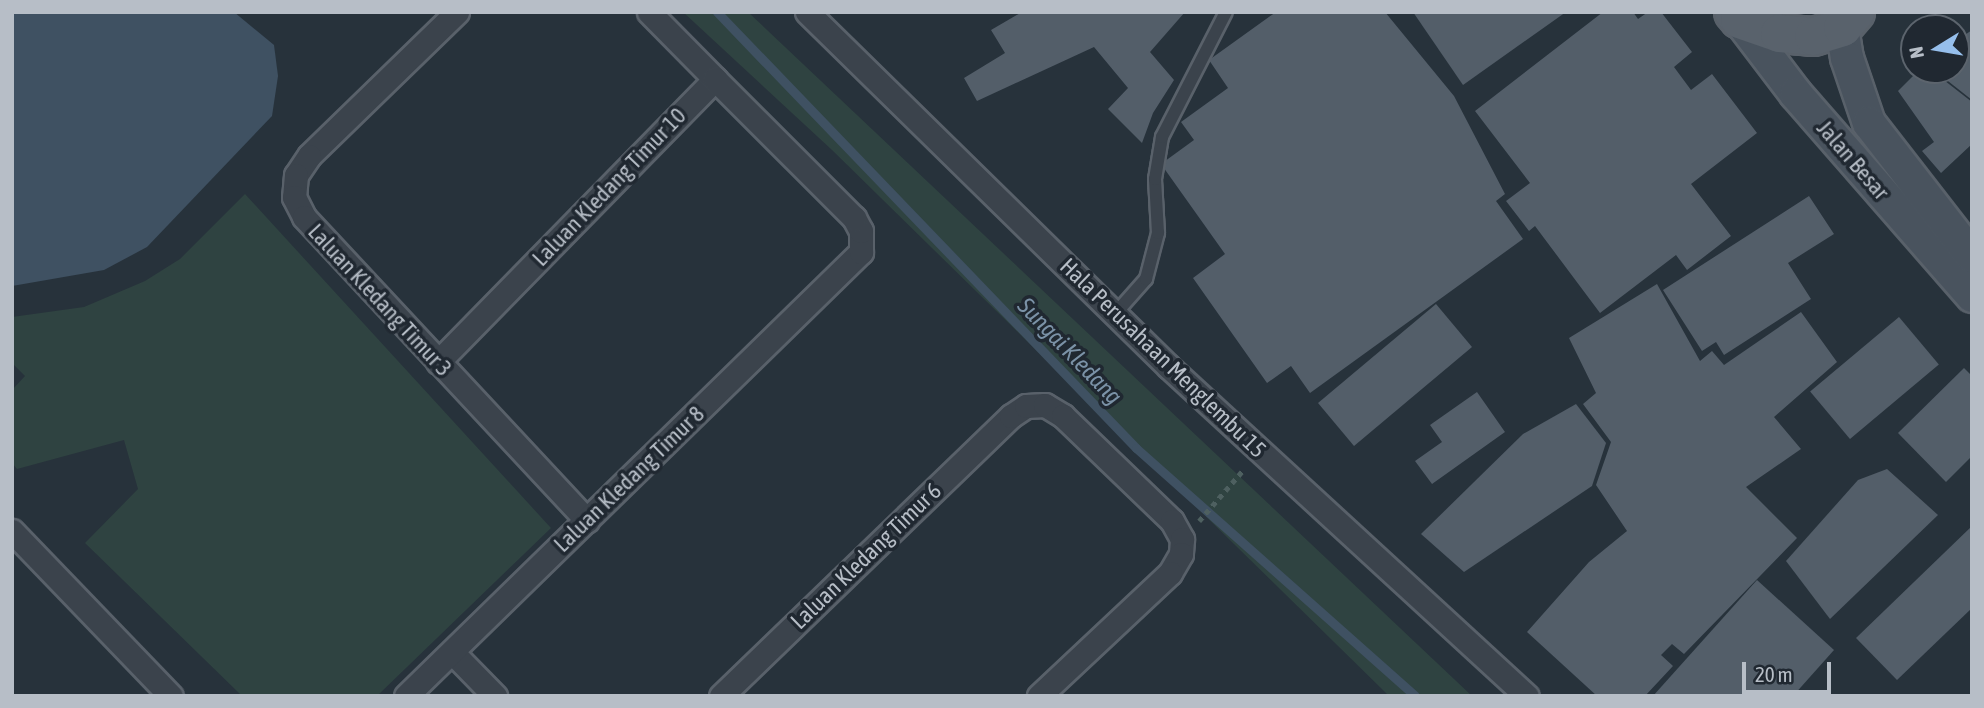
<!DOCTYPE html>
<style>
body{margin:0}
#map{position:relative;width:1984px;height:708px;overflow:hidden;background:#27323b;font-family:"Asap Condensed",sans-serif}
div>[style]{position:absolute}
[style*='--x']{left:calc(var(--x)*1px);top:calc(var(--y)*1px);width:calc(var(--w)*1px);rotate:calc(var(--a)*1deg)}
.green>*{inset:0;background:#2f4341}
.water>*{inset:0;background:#3f5162}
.stream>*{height:9px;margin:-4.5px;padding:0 4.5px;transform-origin:4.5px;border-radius:4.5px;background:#3f5162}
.building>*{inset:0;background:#535e69;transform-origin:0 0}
.path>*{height:4.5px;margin-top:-2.25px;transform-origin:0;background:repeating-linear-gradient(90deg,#4e6060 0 5px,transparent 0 10px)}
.roads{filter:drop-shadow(2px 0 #59616a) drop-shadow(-2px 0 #59616a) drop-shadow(0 2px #59616a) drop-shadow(0 -2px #59616a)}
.lane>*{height:12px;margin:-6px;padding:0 6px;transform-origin:6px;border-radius:6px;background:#3b434c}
.street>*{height:23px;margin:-11.5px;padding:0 11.5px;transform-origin:11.5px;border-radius:11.5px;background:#3b434c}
.secondary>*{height:32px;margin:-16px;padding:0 16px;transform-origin:16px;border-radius:16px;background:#49535e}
.primary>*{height:37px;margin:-18.5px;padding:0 18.5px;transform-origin:18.5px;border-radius:18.5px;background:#59626c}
span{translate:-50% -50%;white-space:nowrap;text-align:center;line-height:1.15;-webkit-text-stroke:7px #202831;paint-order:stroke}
.street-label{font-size:23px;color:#b7bec7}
.water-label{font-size:24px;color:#7b92a7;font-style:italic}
.frame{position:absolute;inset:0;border:14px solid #b7bec7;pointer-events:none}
.north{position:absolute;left:1900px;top:14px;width:70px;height:70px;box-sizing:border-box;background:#202831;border:2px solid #5c646d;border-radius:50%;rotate:259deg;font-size:19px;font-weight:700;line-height:28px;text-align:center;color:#b7bec7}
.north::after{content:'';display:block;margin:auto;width:24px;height:32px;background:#96bfec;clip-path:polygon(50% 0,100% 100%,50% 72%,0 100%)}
.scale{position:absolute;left:1742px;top:662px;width:89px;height:32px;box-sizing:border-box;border:4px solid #b7bec7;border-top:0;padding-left:9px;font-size:21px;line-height:24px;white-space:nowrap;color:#b7bec7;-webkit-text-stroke:5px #202831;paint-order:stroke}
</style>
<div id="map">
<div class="green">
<i style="clip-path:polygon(683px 12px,748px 12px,1472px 696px,1389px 696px,832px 150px)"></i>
<i style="clip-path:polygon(245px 194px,551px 528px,377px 696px,242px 696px,85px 543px,138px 489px,124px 440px,17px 469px,12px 463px,12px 390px,25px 376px,12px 363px,12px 317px,84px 307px,145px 281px,180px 259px)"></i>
</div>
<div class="water">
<i style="clip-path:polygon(12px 12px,234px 12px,274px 45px,278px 76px,272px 116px,147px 247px,104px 270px,12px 286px)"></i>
</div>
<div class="stream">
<i style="--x:717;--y:12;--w:605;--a:46.14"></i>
<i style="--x:1136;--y:448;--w:373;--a:41.6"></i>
</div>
<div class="building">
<i style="clip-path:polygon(1022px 12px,1185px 12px,1150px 52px,1174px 80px,1153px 113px,1142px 143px,1108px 109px,1128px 88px,1094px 47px,977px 101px,964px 78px,1005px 53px,991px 30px)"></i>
<i style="clip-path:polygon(1276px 12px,1385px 12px,1454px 96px,1505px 194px,1496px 201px,1523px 239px,1310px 393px,1291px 366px,1267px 383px,1193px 278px,1225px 254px,1161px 164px,1194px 140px,1181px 122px,1228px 88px,1209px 60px)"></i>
<i style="clip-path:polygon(1413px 12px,1566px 12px,1463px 85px)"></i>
<i style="clip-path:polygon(1603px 12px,1633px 12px,1638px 19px,1648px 12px,1661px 12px,1692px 52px,1674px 67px,1691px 90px,1712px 74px,1757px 133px,1691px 184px,1731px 236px,1687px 270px,1676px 255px,1600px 313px,1535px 226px,1529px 231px,1506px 201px,1530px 183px,1475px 111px)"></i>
<i style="clip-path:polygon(1972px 30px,1972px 100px,1934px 70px,1956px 70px,1956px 41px)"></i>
<i style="clip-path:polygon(1919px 70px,1931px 70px,1972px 102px,1972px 144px,1941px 173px,1922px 151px,1934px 142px,1898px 91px)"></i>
<i style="clip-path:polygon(1809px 196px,1834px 234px,1788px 263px,1811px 299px,1724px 355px,1716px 342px,1702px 351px,1663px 290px)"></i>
<i style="clip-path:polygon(1657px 284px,1700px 361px,1712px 351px,1724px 365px,1801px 312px,1837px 362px,1774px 417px,1801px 449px,1746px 487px,1797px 538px,1684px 654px,1672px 644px,1661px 655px,1673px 666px,1645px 696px,1597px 696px,1527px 632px,1589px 562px,1627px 531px,1596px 485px,1611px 442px,1583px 404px,1596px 393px,1569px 338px)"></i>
<i style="left:1436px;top:304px;width:56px;height:154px;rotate:50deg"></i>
<i style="left:1899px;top:317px;width:62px;height:116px;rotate:50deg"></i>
<i style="clip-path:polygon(1964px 368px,1972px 376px,1972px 456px,1946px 482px,1898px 433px)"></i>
<i style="clip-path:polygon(1477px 392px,1505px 432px,1432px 484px,1415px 461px,1442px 442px,1430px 425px)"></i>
<i style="clip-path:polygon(1576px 404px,1606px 443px,1592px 486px,1464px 572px,1421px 534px,1523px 434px)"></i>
<i style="clip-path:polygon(1887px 469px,1938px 515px,1830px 619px,1786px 561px,1858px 480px)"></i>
<i style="clip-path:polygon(1972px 526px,1972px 608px,1897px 680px,1856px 638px)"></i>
<i style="clip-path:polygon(1757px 580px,1834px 650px,1793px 696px,1653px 696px)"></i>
</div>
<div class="path">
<i style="--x:1199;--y:521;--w:69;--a:-49.1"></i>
</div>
<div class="roads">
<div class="lane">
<i style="--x:1115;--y:314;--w:47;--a:-48.5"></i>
<i style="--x:1146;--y:279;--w:48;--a:-75.4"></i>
<i style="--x:1158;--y:233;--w:54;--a:-93.2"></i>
<i style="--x:1155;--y:179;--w:43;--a:-80.5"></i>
<i style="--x:1162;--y:137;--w:140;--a:-62.9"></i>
</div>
<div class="street">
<i style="--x:457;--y:12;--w:206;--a:135.8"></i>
<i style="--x:309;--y:156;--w:23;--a:124"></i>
<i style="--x:296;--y:175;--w:22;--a:95"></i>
<i style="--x:294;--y:197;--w:22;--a:63"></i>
<i style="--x:304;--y:217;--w:415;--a:47"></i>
<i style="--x:807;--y:12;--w:507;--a:44.44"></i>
<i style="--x:1169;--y:367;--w:486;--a:42.6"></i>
<i style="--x:438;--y:362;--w:396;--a:-45.6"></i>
<i style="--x:715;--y:79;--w:94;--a:-134.6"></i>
<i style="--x:12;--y:531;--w:229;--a:46.1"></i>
<i style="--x:452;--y:652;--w:62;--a:45.7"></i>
<i style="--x:406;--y:696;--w:636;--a:-44.3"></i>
<i style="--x:861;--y:252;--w:21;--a:-90"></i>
<i style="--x:861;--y:231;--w:15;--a:-118"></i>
<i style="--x:854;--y:218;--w:197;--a:-135"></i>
<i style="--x:721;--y:696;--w:403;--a:-44"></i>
<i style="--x:1011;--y:416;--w:18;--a:-34"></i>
<i style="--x:1026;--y:406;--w:19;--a:-3"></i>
<i style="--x:1045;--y:405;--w:21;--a:31"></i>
<i style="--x:1063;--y:416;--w:151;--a:43.9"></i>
<i style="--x:1172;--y:521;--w:21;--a:61"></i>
<i style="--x:1182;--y:539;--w:15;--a:94"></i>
<i style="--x:1181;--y:554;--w:22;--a:120"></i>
<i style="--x:1170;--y:573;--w:180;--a:136.8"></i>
</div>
<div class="secondary">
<i style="--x:1739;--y:19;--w:94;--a:52.8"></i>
<i style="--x:1796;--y:94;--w:268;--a:48.9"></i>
<i style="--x:1842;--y:27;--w:31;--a:81"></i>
<i style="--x:1847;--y:58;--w:69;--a:71.3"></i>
<i style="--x:1869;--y:123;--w:168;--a:52.2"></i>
</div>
<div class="primary">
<i style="--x:1733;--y:12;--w:9;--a:49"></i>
<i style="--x:1739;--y:19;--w:42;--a:19.3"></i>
<i style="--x:1779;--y:33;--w:34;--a:5"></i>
<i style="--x:1813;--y:36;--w:30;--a:-17"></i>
<i style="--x:1842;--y:27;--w:20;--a:-49"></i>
</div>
</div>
<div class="street-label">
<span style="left:1853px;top:160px;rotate:49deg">Jalan Besar</span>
<span style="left:609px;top:187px;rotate:-46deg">Laluan Kledang Timur 10</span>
<span style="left:380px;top:300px;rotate:47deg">Laluan Kledang Timur 3</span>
<span style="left:1163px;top:358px;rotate:44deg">Hala Perusahaan Menglembu 15</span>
<span style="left:629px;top:479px;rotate:-44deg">Laluan Kledang Timur 8</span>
<span style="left:866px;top:556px;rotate:-44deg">Laluan Kledang Timur 6</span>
</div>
<div class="water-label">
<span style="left:1070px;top:351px;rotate:46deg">Sungai Kledang</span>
</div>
<div class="frame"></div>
<div class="north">N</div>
<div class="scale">20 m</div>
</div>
